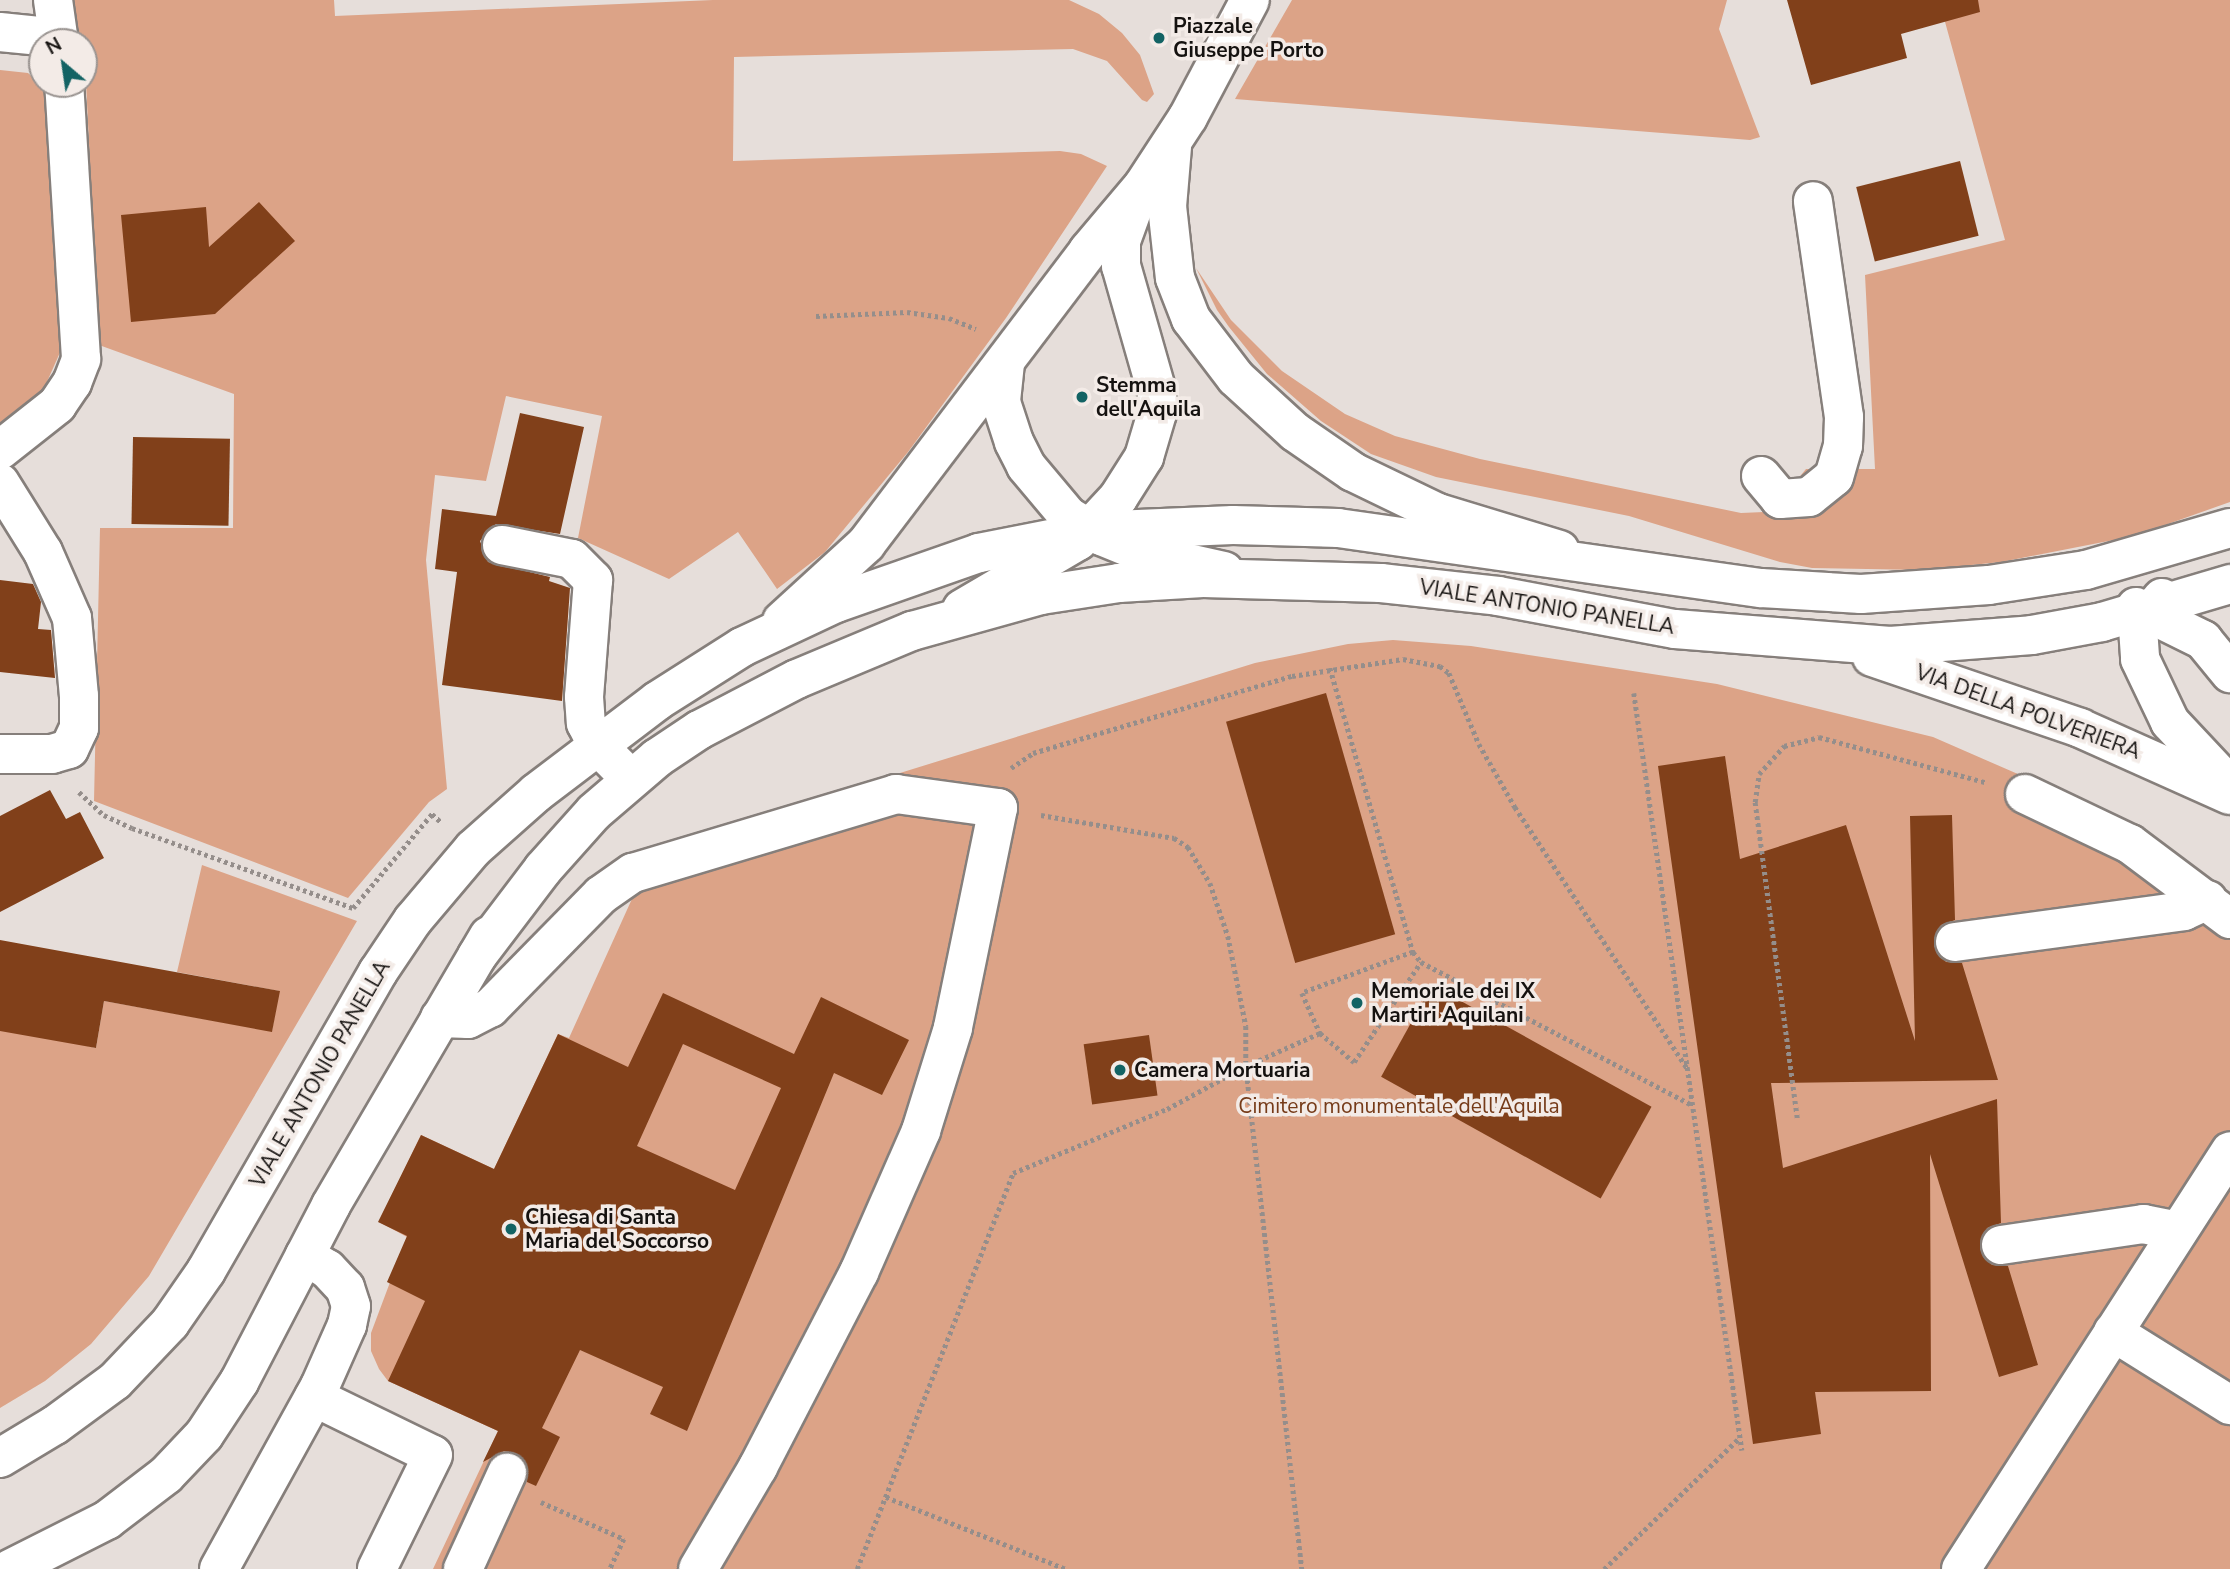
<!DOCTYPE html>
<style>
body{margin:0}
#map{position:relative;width:2230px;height:1569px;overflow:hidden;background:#e6deda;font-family:"Nunito Sans",sans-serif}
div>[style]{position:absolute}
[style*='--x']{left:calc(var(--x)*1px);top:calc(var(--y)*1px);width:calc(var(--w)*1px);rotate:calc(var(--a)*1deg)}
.green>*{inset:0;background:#dca387}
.building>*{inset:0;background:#81401a;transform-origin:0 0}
.path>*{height:4.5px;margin-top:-2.25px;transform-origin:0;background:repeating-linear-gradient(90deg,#958e8b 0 3.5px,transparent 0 7px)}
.roads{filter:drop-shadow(2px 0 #867f7b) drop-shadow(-2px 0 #867f7b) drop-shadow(0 2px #867f7b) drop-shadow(0 -2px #867f7b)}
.minor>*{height:38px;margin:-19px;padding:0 19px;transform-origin:19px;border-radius:19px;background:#fff}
.major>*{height:38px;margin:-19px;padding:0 19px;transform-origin:19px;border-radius:19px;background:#fff}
.dots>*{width:19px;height:19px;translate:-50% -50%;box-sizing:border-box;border:4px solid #f3ebe7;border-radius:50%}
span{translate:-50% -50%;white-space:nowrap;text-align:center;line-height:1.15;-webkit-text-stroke:7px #f3ebe7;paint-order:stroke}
.poi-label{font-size:21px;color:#151210;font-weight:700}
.left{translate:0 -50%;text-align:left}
.street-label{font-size:21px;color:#151210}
.park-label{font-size:21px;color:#763b19}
.north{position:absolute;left:28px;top:28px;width:70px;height:70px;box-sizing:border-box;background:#f3ebe7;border:2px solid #9a9491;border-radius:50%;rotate:331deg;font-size:19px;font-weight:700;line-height:28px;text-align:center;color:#151210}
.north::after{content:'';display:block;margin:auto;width:24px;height:32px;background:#136364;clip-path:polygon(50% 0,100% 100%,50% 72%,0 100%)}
</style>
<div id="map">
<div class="green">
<i style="clip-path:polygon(73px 0,334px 0,335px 16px,713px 0,1069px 0,1099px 14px,1122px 33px,1140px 55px,1154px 94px,1147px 102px,1142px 100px,1107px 61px,1073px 49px,734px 57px,733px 161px,1060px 151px,1081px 154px,1107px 166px,1006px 318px,908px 452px,825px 552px,777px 589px,738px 532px,669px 579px,578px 538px,602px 416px,506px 396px,486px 481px,435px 475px,426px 560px,447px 789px,429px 802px,348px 898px,94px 801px,100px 528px,233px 528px,234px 394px,99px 345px,84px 42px,80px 42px)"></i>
<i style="clip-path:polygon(1292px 0,1727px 0,1719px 29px,1760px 137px,1750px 140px,1235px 99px)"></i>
<i style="clip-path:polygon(1939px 0,2230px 0,2230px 502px,2134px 536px,2001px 562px,1922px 570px,1812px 568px,1780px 562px,1629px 516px,1436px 477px,1371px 454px,1321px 421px,1267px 374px,1229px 327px,1217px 310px,1196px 268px,1231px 320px,1282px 371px,1345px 414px,1395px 436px,1480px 459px,1741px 513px,1764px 512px,1774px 508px,1806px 469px,1875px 469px,1865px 275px,2005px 240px)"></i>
<i style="clip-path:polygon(0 70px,28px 73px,50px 93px,62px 348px,42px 393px,0 428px)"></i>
<i style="clip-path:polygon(1393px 640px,1471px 646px,1717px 684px,1933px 737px,2146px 830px,2230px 897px,2230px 1569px,433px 1569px,498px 1431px,388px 1381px,379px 1369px,371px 1351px,371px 1333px,407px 1237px,379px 1222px,421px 1135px,494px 1169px,558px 1034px,569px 1038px,636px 890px,758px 817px,1255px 663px,1348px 644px)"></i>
<i style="clip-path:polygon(202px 865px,357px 921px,149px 1276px,91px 1344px,45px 1381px,0 1408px,0 1025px,96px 1048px,104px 1001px,272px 1031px,279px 991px,177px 972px)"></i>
</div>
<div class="building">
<i style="clip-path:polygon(1787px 0,1978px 0,1980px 12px,1901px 34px,1907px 58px,1811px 85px)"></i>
<i style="left:1960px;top:161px;width:77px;height:107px;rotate:76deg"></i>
<i style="clip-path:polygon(259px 202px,295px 241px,215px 314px,131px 322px,121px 215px,206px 207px,209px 247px)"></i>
<i style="clip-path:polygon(520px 413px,584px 427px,560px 534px,496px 524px,480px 541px,488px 562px,550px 577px,549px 581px,570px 588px,562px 701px,442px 685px,457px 572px,435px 569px,442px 509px,496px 516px)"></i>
<i style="left:133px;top:437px;width:97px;height:87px;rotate:1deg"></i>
<i style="clip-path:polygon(0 580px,33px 584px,41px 602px,38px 629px,51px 630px,55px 678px,0 672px)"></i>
<i style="left:1326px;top:693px;width:251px;height:104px;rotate:74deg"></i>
<i style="clip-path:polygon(1725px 756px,1740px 859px,1846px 825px,1915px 1041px,1910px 816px,1952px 815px,1955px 920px,1941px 925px,1934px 946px,1946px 962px,1962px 963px,1998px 1080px,1771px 1083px,1783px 1168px,1997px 1099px,2001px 1223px,1987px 1228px,1980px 1249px,1992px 1265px,2008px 1266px,2038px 1365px,1999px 1377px,1930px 1154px,1931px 1391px,1815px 1392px,1821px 1434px,1753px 1444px,1658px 766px)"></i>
<i style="clip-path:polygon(50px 790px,66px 819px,80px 812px,104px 858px,0 912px,0 816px)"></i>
<i style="clip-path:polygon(0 940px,280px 991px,272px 1032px,104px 1001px,96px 1048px,0 1031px)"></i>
<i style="left:1432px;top:985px;width:251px;height:105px;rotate:29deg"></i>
<i style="clip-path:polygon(evenodd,663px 993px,794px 1054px,821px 997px,909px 1040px,882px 1095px,834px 1073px,687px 1431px,650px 1414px,663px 1387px,580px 1350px,542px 1428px,560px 1437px,536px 1486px,527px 1482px,525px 1461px,515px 1453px,504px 1451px,483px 1462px,498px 1431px,388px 1381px,425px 1301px,387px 1282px,407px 1236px,378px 1222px,421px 1135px,494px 1169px,558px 1034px,628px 1067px,663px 993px,683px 1044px,781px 1088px,735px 1190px,637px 1146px,683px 1044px)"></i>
<i style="left:1149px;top:1035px;width:61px;height:66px;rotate:82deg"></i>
</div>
<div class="path">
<i style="--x:816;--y:316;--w:91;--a:-2.5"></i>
<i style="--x:907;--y:312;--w:42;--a:8.1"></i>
<i style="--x:949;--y:318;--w:29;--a:22"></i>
<i style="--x:1330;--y:668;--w:296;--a:73.7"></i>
<i style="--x:1413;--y:952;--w:13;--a:51"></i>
<i style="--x:1421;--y:962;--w:306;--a:27.8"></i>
<i style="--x:1634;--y:693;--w:765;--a:81.88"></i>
<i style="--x:1011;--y:768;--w:27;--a:-34"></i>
<i style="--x:1033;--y:753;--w:270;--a:-16.6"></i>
<i style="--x:1292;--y:676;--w:112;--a:-8.7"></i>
<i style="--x:1403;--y:659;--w:38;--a:11"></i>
<i style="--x:1440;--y:666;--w:11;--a:38"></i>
<i style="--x:1449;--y:673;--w:77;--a:67.1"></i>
<i style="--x:1479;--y:744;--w:73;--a:60.3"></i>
<i style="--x:1515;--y:807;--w:314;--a:56.6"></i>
<i style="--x:79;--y:792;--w:34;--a:43"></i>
<i style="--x:104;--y:815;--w:31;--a:25"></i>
<i style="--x:132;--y:828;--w:235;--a:19.9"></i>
<i style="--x:353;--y:908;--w:123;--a:-50"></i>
<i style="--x:432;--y:814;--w:12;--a:42"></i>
<i style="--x:1041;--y:815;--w:135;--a:9.8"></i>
<i style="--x:1174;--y:838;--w:17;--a:33"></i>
<i style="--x:1188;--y:847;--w:42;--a:58.6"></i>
<i style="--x:1210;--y:883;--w:56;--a:71.2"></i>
<i style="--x:1228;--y:936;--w:92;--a:78.7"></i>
<i style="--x:1246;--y:1026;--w:40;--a:90"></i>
<i style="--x:1246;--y:1066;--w:506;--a:83.65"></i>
<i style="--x:1413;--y:952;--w:118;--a:159.7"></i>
<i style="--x:1302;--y:993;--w:44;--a:65.8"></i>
<i style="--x:1320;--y:1033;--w:45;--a:40.5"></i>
<i style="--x:1354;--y:1062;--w:120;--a:-56.2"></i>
<i style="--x:1797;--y:1118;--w:319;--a:-97.6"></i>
<i style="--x:1755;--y:802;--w:28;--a:-82"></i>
<i style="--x:1759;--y:774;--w:38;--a:-48"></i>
<i style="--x:1784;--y:746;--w:36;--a:-14"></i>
<i style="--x:1819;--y:737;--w:172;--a:15.2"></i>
<i style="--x:886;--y:1497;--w:194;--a:21.8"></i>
<i style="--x:541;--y:1502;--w:91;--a:24"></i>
<i style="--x:624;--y:1539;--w:33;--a:115"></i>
<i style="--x:857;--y:1569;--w:426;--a:-68.5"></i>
<i style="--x:1013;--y:1173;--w:167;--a:-22.6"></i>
<i style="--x:1167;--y:1109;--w:90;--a:-28.6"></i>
<i style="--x:1246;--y:1066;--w:81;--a:-24"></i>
<i style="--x:1604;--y:1569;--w:188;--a:-44.1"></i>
</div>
<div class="roads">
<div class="minor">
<i style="--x:53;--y:0;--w:42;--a:81.9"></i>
<i style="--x:0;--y:32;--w:59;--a:5.8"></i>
<i style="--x:1172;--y:147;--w:59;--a:94.8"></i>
<i style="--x:1167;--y:206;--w:72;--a:83.7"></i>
<i style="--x:1175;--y:278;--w:44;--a:68.7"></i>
<i style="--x:1191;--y:319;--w:74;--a:52.7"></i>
<i style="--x:1236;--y:378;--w:80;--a:42.5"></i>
<i style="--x:1295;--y:432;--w:70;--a:34.6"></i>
<i style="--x:1353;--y:472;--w:94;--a:25.8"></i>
<i style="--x:1438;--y:513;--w:127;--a:16.9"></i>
<i style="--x:1005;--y:363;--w:39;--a:96"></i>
<i style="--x:1001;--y:402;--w:42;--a:72"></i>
<i style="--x:1014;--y:442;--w:27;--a:63"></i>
<i style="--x:1026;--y:466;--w:65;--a:50"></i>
<i style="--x:1068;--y:516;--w:39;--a:31"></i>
<i style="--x:1101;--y:536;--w:45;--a:22"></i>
<i style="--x:1143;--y:553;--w:83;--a:12.5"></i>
<i style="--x:0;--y:450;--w:73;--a:-38.3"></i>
<i style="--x:57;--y:405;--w:27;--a:-56"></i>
<i style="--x:72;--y:383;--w:26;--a:-69"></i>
<i style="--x:81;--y:359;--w:276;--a:-93.5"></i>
<i style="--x:1761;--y:476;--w:30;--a:50"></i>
<i style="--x:1780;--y:499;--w:29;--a:-4"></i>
<i style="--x:1809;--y:497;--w:32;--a:-39"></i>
<i style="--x:1834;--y:477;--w:32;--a:-74"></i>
<i style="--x:1843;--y:446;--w:29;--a:-88"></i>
<i style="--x:1844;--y:417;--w:218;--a:-98.2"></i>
<i style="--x:0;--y:483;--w:81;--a:58.1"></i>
<i style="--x:43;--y:552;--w:72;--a:66.3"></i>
<i style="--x:72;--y:618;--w:78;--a:84.9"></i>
<i style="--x:79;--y:696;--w:32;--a:90"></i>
<i style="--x:79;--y:728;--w:23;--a:115"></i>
<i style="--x:69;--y:749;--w:18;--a:164"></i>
<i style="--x:52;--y:754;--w:52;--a:180"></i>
<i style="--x:502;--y:545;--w:71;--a:11.3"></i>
<i style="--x:572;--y:559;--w:30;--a:45"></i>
<i style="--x:593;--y:580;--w:117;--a:94.4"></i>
<i style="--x:584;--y:697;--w:26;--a:86"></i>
<i style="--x:586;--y:723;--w:25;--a:63"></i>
<i style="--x:597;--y:745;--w:48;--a:45"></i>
<i style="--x:962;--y:609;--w:134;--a:-30.4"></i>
<i style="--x:1078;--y:541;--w:59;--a:-47.1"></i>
<i style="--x:1118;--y:498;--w:49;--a:-57.6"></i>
<i style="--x:1144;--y:457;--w:46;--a:-73.5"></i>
<i style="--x:1157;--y:413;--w:21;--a:-90"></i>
<i style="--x:1157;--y:392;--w:131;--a:-105.9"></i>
<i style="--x:1121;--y:266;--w:25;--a:-90"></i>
<i style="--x:1121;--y:241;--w:38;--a:-70"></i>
<i style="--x:782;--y:621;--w:114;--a:-42.5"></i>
<i style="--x:866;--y:544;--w:368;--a:-52.8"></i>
<i style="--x:1088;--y:251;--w:85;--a:-49.8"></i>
<i style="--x:1143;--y:186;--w:82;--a:-56.9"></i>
<i style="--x:1188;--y:117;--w:132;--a:-62.1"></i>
<i style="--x:2025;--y:794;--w:116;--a:25.5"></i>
<i style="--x:2130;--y:844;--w:125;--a:36.9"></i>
<i style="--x:1955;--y:942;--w:231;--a:-7.7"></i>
<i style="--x:2184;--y:911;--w:26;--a:-25"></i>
<i style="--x:440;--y:1018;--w:28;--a:2"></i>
<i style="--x:468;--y:1019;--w:25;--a:-27"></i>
<i style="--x:490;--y:1008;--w:158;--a:-45.5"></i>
<i style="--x:601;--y:895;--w:39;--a:-35"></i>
<i style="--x:633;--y:873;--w:275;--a:-16.7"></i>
<i style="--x:896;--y:794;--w:103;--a:7.8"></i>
<i style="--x:998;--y:808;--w:225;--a:101.6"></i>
<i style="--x:953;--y:1028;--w:108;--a:107.3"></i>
<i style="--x:921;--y:1131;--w:154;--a:113.7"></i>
<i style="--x:859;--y:1272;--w:220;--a:117.4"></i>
<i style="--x:758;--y:1467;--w:118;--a:120.5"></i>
<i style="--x:2001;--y:1245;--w:144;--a:-8.4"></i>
<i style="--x:2143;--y:1224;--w:36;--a:11"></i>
<i style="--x:2113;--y:1332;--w:138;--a:32"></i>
<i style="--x:314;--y:1397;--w:132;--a:26"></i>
<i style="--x:433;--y:1455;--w:127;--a:116.2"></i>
<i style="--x:219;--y:1569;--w:209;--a:-61.1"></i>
<i style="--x:320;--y:1386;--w:67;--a:-66.1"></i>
<i style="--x:347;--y:1325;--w:19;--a:-78"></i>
<i style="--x:351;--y:1306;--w:19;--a:-108"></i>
<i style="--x:345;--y:1288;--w:26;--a:-133"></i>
<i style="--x:327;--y:1269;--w:26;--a:-149"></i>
<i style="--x:463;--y:1569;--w:106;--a:-65.4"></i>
<i style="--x:1961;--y:1569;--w:497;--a:-57.2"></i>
</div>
<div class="major">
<i style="--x:2162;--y:598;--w:38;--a:129"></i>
<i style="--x:2138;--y:628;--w:31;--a:86"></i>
<i style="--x:2140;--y:659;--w:70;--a:64.5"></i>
<i style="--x:2170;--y:722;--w:83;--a:46.9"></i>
<i style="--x:2136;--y:607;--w:75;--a:26.2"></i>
<i style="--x:2203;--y:640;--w:43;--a:50.7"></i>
<i style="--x:1872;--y:657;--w:220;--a:18.8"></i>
<i style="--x:2080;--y:728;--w:164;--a:24.1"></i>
<i style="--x:477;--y:956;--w:109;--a:-52.8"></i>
<i style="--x:543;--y:869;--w:76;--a:-48.2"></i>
<i style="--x:594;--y:812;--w:83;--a:-40.6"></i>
<i style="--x:657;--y:758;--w:50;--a:-33.7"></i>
<i style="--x:699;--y:730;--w:110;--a:-27.5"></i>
<i style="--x:797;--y:679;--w:125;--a:-22.7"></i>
<i style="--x:912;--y:631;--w:134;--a:-15.6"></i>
<i style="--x:1041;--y:595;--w:79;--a:-8.7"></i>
<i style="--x:1119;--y:583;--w:84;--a:-3.4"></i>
<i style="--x:1203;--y:578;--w:178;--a:1.6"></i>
<i style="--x:1381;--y:583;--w:118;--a:6.3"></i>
<i style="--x:1498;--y:596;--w:180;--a:10.6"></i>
<i style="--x:1675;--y:629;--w:216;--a:4.5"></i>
<i style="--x:1890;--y:646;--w:142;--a:-4.4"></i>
<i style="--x:2032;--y:635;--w:71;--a:-10.5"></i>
<i style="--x:2102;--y:622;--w:134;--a:-16.5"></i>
<i style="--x:0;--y:1458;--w:64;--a:-31"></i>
<i style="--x:55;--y:1425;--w:74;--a:-36.3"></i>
<i style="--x:115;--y:1381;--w:80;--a:-46.5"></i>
<i style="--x:170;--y:1323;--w:63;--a:-55.3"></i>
<i style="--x:206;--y:1271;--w:345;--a:-60.1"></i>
<i style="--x:378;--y:972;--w:63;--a:-56.1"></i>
<i style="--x:413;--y:920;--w:93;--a:-49.8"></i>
<i style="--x:473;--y:849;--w:84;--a:-41.6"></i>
<i style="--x:536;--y:793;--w:152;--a:-37.2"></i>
<i style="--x:657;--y:701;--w:101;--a:-32.4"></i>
<i style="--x:742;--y:647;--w:104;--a:-25.1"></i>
<i style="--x:836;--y:603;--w:151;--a:-19.3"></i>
<i style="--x:979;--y:553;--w:113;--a:-11.2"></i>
<i style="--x:1090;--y:531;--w:143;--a:-2.4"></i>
<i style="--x:1233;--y:525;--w:105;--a:1.6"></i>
<i style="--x:1338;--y:528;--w:427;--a:8.1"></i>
<i style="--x:1761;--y:588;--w:100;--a:3.4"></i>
<i style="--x:1861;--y:594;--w:128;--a:-4"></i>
<i style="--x:1989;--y:585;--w:98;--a:-8.8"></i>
<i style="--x:2086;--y:570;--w:150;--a:-16.3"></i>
<i style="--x:10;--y:1569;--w:109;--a:-26.8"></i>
<i style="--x:107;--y:1520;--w:74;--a:-37.3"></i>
<i style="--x:166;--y:1475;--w:55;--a:-46.5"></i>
<i style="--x:204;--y:1435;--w:64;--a:-56.6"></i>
<i style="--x:239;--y:1382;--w:199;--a:-62.5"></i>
<i style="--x:331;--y:1205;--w:312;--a:-59.6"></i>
</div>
</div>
<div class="dots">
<i style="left:1159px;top:38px;background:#136364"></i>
<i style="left:1082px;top:397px;background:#136364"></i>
<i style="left:1357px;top:1003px;background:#136364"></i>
<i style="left:1120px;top:1070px;background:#136364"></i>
<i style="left:511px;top:1229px;background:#136364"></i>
</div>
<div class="poi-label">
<span class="left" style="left:1173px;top:38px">Piazzale<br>Giuseppe Porto</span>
<span class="left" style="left:1096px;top:397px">Stemma<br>dell'Aquila</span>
<span class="left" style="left:1371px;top:1003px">Memoriale dei IX<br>Martiri Aquilani</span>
<span class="left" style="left:1134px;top:1070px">Camera Mortuaria</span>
<span class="left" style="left:525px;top:1229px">Chiesa di Santa<br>Maria del Soccorso</span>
</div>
<div class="street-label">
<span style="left:1547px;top:607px;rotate:9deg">VIALE ANTONIO PANELLA</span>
<span style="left:2028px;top:712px;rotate:20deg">VIA DELLA POLVERIERA</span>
<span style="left:320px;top:1074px;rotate:-60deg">VIALE ANTONIO PANELLA</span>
</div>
<div class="park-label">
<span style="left:1399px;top:1106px">Cimitero monumentale dell'Aquila</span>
</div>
<div class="north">N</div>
</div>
